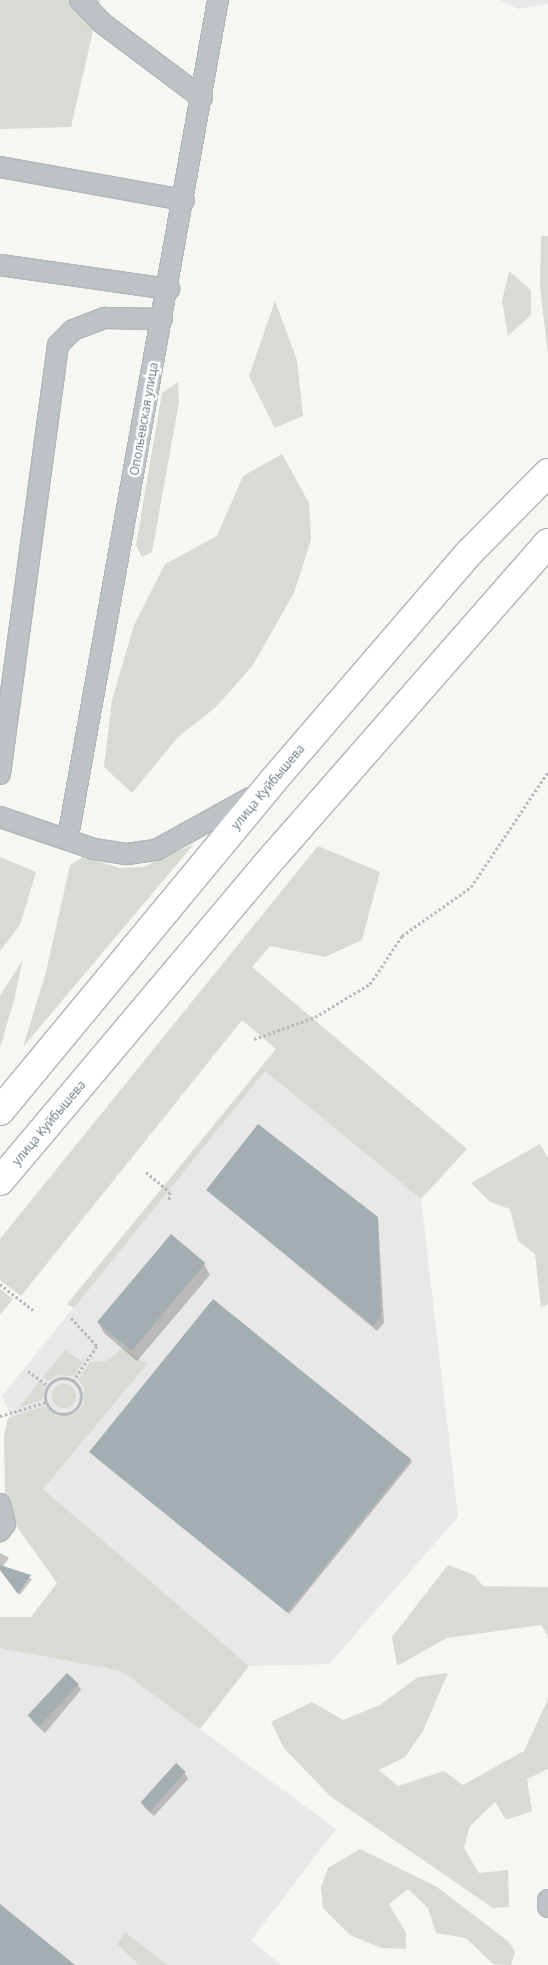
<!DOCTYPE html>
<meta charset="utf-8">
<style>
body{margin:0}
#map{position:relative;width:548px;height:1965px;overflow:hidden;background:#f6f6f3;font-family:"Open Sans",sans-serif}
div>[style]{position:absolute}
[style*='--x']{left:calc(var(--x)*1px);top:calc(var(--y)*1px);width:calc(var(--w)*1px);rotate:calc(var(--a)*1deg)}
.built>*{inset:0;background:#e7e8e7}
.green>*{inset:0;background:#d7dbd3}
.round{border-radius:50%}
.shadow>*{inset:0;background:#0003;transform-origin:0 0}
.building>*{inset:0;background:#a2aeb1;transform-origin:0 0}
.path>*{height:3px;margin-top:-1.5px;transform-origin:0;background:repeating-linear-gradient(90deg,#b6babc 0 2.5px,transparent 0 5px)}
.path>.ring{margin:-1.5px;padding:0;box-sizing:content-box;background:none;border:3px solid #b6babc;border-radius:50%}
.roads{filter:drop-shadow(1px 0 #b1b6b8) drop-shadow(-1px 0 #b1b6b8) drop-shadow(0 1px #b1b6b8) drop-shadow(0 -1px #b1b6b8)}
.minor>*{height:20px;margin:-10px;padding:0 10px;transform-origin:10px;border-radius:10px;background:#bdc3c5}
.highway>*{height:28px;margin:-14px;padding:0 14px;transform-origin:14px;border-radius:14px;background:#fff}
span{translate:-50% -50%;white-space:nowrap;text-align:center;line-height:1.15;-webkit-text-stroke:5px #fff;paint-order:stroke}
.street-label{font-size:12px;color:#63777d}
</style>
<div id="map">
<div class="built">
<i style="clip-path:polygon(500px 0,548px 0,548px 4px,518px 9px)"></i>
<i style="clip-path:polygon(265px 1071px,421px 1199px,458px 1517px,329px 1664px,249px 1666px,43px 1489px,2px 1396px)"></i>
<i style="clip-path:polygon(0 1648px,121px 1671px,336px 1829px,251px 1940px,281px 1965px,0 1965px)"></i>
</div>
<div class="green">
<i style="clip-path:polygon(0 0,100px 0,71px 127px,0 129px)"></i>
<i style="clip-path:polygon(541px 236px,548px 236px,548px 354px,540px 287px)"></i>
<i style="clip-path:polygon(509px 271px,531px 290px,531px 315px,508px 336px,502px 301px)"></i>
<i style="clip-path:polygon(275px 301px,297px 360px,303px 416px,275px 428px,249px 376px)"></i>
<i style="clip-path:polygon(178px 382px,179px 402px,152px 552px,142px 557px,136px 545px,162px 393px)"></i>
<i style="clip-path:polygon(282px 454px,309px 503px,311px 540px,294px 593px,253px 665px,216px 707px,178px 737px,132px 793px,104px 767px,112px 700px,134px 625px,165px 564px,217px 536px,243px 476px)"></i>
<i style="clip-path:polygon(194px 844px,23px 1047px,46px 972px,70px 865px,83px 857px,120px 868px,143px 867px)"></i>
<i style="clip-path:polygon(318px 846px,380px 872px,362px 940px,325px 957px,270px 946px,252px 967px,467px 1149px,421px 1199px,265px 1071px,74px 1308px,67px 1304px,276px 1049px,242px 1020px,21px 1296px,0 1280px,0 1239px)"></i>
<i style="clip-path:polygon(0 857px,36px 872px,20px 925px,0 951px)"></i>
<i style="clip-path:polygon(23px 959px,14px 1000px,0 1048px,0 996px)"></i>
<i style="clip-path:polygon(540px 1144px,548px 1158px,548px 1304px,541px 1307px,535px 1254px,518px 1241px,510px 1209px,490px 1202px,471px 1183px)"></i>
<i style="clip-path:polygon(0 1289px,13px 1299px,0 1315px)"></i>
<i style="clip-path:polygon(123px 1348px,147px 1364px,43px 1489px,249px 1666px,200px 1729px,121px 1671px,0 1648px,0 1617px,31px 1617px,57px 1583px,17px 1527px,5px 1496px,4px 1436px,8px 1418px,44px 1406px,56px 1416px,73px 1415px,84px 1405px,84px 1388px,78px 1380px,90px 1362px,106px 1361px)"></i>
<i style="clip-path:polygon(65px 1350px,83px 1362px,73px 1376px,58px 1375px,48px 1381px,43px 1377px)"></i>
<i style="clip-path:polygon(39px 1382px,45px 1385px,42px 1400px,20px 1407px)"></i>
<i class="round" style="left:52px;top:1384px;width:24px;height:24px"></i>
<i style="clip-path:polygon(448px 1565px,474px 1575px,483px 1586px,548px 1587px,548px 1636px,541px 1625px,447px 1638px,397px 1666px,392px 1637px)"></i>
<i style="clip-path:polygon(448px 1673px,423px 1731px,405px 1757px,379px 1770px,398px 1786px,444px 1771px,463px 1785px,524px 1751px,548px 1699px,548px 1769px,527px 1779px,532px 1811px,506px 1820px,495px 1802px,470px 1826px,464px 1848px,479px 1873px,508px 1870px,509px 1907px,493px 1908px,330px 1796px,284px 1748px,271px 1722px,312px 1702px,343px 1720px,380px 1705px,418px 1677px)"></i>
<i style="clip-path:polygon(360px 1849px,437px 1887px,509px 1942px,515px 1952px,511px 1965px,493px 1964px,466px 1938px,436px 1933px,428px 1908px,408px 1889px,389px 1904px,406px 1933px,406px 1949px,381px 1948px,350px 1935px,323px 1908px,321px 1887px,328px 1868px)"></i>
<i style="clip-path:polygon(125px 1932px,167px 1965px,139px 1965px,117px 1944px)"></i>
</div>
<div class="shadow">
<i style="clip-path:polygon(207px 1190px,378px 1218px,384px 1323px,377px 1331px)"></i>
<i style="clip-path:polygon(204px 1264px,210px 1275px,137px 1361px,104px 1333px,98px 1322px)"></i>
<i style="left:213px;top:1301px;width:256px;height:195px;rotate:39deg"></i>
<i style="clip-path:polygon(0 1553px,9px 1558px,2px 1567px,32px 1579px,20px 1595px,0 1569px)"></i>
<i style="clip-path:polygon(78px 1685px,81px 1690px,45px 1733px,34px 1723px,30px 1717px)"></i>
<i style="clip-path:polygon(185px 1773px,188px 1779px,154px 1816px,145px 1808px,141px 1802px)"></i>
</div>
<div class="building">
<i style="clip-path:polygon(258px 1124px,378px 1217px,381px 1317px,374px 1326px,206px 1190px)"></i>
<i style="left:171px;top:1234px;width:45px;height:115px;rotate:40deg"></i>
<i style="left:213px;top:1299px;width:255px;height:197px;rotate:39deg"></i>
<i style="clip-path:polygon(0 1565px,31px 1575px,18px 1594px,0 1570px)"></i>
<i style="left:67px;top:1673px;width:16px;height:58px;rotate:43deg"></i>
<i style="left:176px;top:1763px;width:13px;height:53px;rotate:42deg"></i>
<i style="clip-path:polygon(0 1904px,75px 1965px,0 1965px)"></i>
</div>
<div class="path">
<i style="--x:254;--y:1039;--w:65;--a:-19.8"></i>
<i style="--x:315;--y:1017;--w:64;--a:-31"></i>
<i style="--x:370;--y:984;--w:58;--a:-56.3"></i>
<i style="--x:402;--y:936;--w:85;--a:-35.4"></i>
<i style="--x:471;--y:887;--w:138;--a:-56.2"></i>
<i style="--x:146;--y:1172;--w:31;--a:40"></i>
<i style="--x:170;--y:1192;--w:9;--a:96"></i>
<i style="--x:0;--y:1284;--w:42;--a:38.2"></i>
<i style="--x:71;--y:1318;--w:38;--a:47"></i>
<i style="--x:97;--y:1346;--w:42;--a:124.4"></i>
<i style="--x:28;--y:1371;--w:26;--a:36"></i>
<i class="ring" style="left:45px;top:1378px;width:33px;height:33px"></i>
<i style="--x:0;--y:1416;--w:48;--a:-16.9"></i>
</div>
<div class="roads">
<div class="minor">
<i style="--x:80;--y:0;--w:32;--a:46"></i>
<i style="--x:102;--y:23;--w:125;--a:36.9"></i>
<i style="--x:0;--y:167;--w:187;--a:10.2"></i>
<i style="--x:0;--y:265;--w:171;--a:8.1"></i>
<i style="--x:0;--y:774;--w:433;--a:-82.3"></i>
<i style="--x:58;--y:345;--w:21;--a:-45"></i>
<i style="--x:73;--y:330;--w:34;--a:-21"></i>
<i style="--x:105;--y:318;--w:57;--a:1"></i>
<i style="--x:0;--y:817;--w:99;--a:18.8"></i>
<i style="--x:94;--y:849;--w:33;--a:9"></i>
<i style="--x:127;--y:854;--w:29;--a:-8"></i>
<i style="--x:156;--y:850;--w:107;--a:-29"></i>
<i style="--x:68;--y:837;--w:850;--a:-79.84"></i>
<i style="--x:0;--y:1504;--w:21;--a:76"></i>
<i style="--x:5;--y:1524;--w:9;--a:126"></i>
<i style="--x:548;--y:1900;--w:7;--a:90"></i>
</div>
<div class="highway">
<i style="--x:0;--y:1111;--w:427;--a:-50.4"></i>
<i style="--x:272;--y:782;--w:303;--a:-49.3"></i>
<i style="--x:470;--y:552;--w:111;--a:-45.4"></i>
<i style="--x:0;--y:1181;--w:425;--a:-49.9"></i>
<i style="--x:274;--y:856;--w:416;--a:-48.8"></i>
</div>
</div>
<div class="street-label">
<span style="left:144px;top:419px;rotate:-80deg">Опольевская улица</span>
<span style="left:268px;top:787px;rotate:-50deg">улица Куйбышева</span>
<span style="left:49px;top:1123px;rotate:-50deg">улица Куйбышева</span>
</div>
</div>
